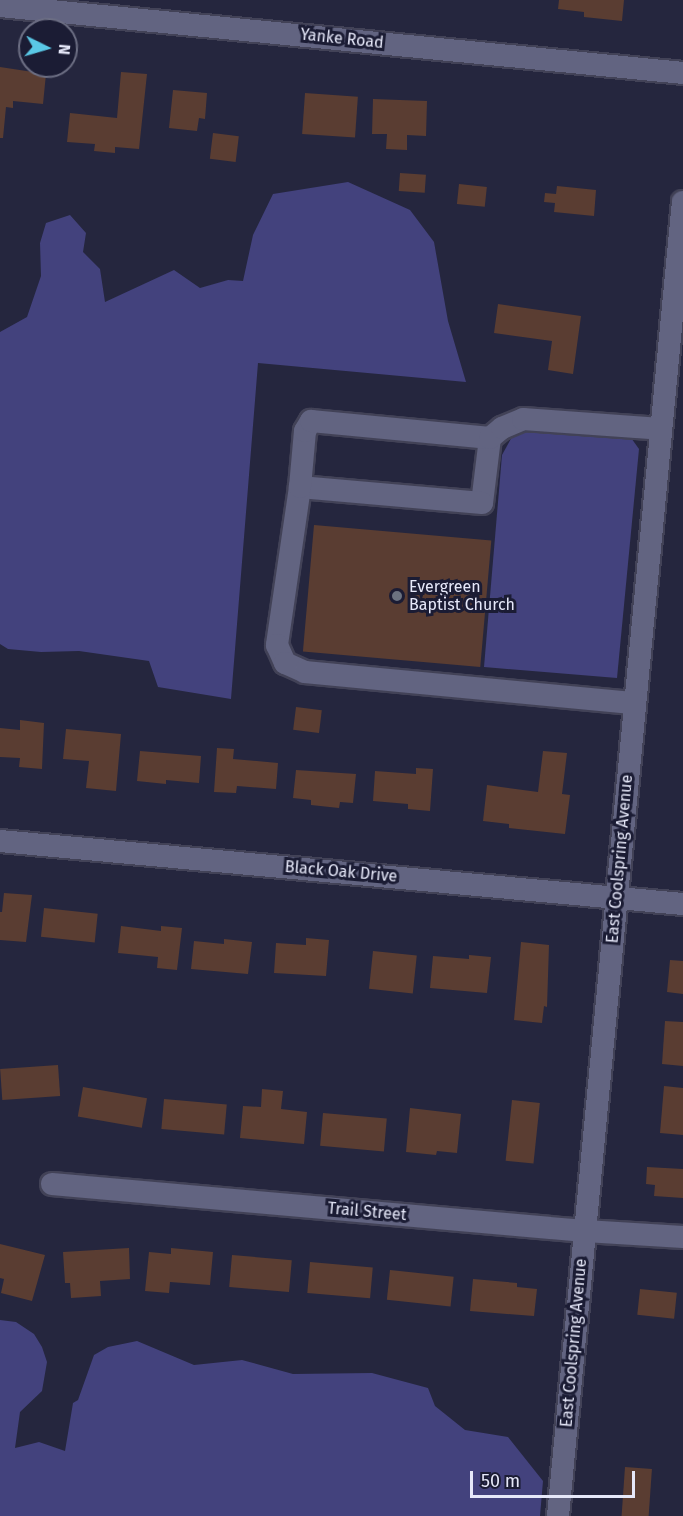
<!DOCTYPE html>
<style>
body{margin:0}
#map{position:relative;width:683px;height:1516px;overflow:hidden;background:#25263e;font-family:"Fira Sans",sans-serif}
div>[style]{position:absolute}
[style*='--x']{left:calc(var(--x)*1px);top:calc(var(--y)*1px);width:calc(var(--w)*1px);rotate:calc(var(--a)*1deg)}
.green>*{inset:0;background:#43427d}
.building>*{inset:0;background:#5a3d32;transform-origin:0 0}
.roads{filter:drop-shadow(2px 0 #424257) drop-shadow(-2px 0 #424257) drop-shadow(0 2px #424257) drop-shadow(0 -2px #424257)}
.minor>*{height:22px;margin:-11px;padding:0 11px;transform-origin:11px;border-radius:11px;background:#626481}
.dots>*{width:16px;height:16px;translate:-50% -50%;box-sizing:border-box;border:3px solid #1b1c34;border-radius:50%}
span{translate:-50% -50%;white-space:nowrap;text-align:center;line-height:1.15;-webkit-text-stroke:6px #1b1c34;paint-order:stroke}
.street-label{font-size:16px;color:#e6e8f9}
.poi-label{font-size:16px;color:#e6e8f9}
.left{translate:0 -50%;text-align:left}
.north{position:absolute;left:18px;top:18px;width:60px;height:60px;box-sizing:border-box;background:#1b1c34;border:2px solid #6c6e83;border-radius:50%;rotate:95deg;font-size:16px;font-weight:700;line-height:24px;text-align:center;color:#e6e8f9}
.north::after{content:'';display:block;margin:auto;width:21px;height:27px;background:#5ac8e6;clip-path:polygon(50% 0,100% 100%,50% 72%,0 100%)}
.scale{position:absolute;left:470px;top:1471px;width:165px;height:27px;box-sizing:border-box;border:3px solid #e6e8f9;border-top:0;padding-left:8px;font-size:18px;line-height:21px;white-space:nowrap;color:#e6e8f9;-webkit-text-stroke:4px #1b1c34;paint-order:stroke}
</style>
<div id="map">
<div class="green">
<i style="clip-path:polygon(348px 182px,410px 210px,434px 242px,448px 321px,466px 382px,258px 363px,231px 699px,158px 687px,149px 661px,79px 651px,41px 652px,8px 649px,0 644px,0 332px,27px 317px,41px 276px,40px 243px,46px 223px,70px 215px,86px 233px,83px 252px,100px 269px,105px 302px,174px 270px,200px 288px,228px 280px,243px 281px,253px 235px,273px 194px)"></i>
<i style="clip-path:polygon(530px 428px,629px 435px,639px 449px,617px 678px,484px 667px,502px 455px,513px 435px)"></i>
<i style="clip-path:polygon(0 1320px,16px 1322px,34px 1334px,42px 1347px,47px 1362px,42px 1391px,20px 1412px,15px 1448px,39px 1442px,65px 1451px,73px 1403px,78px 1400px,94px 1355px,108px 1347px,137px 1341px,194px 1365px,242px 1360px,293px 1374px,372px 1373px,428px 1388px,435px 1406px,465px 1430px,508px 1437px,543px 1481px,540px 1516px,0 1516px)"></i>
</div>
<div class="building">
<i style="clip-path:polygon(559px 0,624px 0,622px 21px,584px 17px,584px 12px,558px 9px)"></i>
<i style="clip-path:polygon(0 67px,46px 74px,43px 104px,13px 101px,13px 108px,6px 107px,3px 138px,0 138px)"></i>
<i style="clip-path:polygon(121px 72px,147px 74px,139px 149px,115px 147px,115px 153px,94px 151px,95px 144px,67px 142px,70px 113px,117px 118px)"></i>
<i style="clip-path:polygon(173px 90px,207px 93px,205px 119px,199px 118px,197px 131px,169px 128px)"></i>
<i style="left:305px;top:93px;width:53px;height:41px;rotate:4deg"></i>
<i style="clip-path:polygon(373px 99px,427px 101px,426px 136px,407px 135px,407px 150px,386px 149px,387px 134px,372px 134px)"></i>
<i style="left:213px;top:133px;width:26px;height:26px;rotate:7deg"></i>
<i style="left:400px;top:173px;width:26px;height:18px;rotate:4deg"></i>
<i style="left:459px;top:184px;width:28px;height:20px;rotate:6deg"></i>
<i style="clip-path:polygon(557px 186px,596px 190px,594px 216px,554px 212px,555px 203px,544px 202px,545px 193px,556px 194px)"></i>
<i style="clip-path:polygon(498px 304px,581px 316px,573px 374px,548px 370px,552px 341px,494px 333px)"></i>
<i style="left:314px;top:525px;width:178px;height:127px;rotate:5deg"></i>
<i style="left:296px;top:707px;width:26px;height:23px;rotate:7deg"></i>
<i style="clip-path:polygon(20px 720px,44px 723px,42px 769px,19px 767px,20px 758px,0 757px,0 728px,20px 730px)"></i>
<i style="clip-path:polygon(66px 729px,121px 734px,116px 791px,86px 788px,89px 761px,63px 759px)"></i>
<i style="clip-path:polygon(217px 748px,234px 749px,233px 759px,278px 763px,276px 789px,237px 786px,236px 793px,214px 792px)"></i>
<i style="clip-path:polygon(140px 751px,201px 756px,199px 783px,166px 780px,166px 784px,137px 781px)"></i>
<i style="clip-path:polygon(543px 751px,567px 753px,562px 794px,570px 795px,565px 834px,509px 828px,509px 824px,483px 821px,487px 785px,538px 792px)"></i>
<i style="clip-path:polygon(416px 768px,433px 769px,430px 811px,408px 809px,408px 804px,373px 801px,375px 771px,416px 774px)"></i>
<i style="clip-path:polygon(296px 770px,356px 774px,353px 803px,340px 802px,339px 808px,311px 805px,311px 800px,293px 798px)"></i>
<i style="clip-path:polygon(4px 893px,32px 895px,26px 942px,0 940px,0 912px,2px 912px)"></i>
<i style="left:44px;top:908px;width:54px;height:29px;rotate:6deg"></i>
<i style="clip-path:polygon(121px 926px,161px 931px,161px 926px,182px 928px,177px 970px,157px 968px,158px 957px,118px 953px)"></i>
<i style="clip-path:polygon(306px 938px,329px 940px,326px 976px,274px 973px,276px 943px,306px 945px)"></i>
<i style="clip-path:polygon(224px 939px,252px 942px,248px 974px,191px 969px,194px 941px,224px 944px)"></i>
<i style="clip-path:polygon(521px 942px,549px 945px,547px 1007px,544px 1006px,542px 1023px,514px 1020px)"></i>
<i style="left:373px;top:951px;width:44px;height:38px;rotate:6deg"></i>
<i style="clip-path:polygon(469px 955px,491px 957px,487px 993px,430px 988px,433px 956px,469px 959px)"></i>
<i style="clip-path:polygon(670px 960px,683px 961px,683px 994px,667px 992px)"></i>
<i style="clip-path:polygon(665px 1021px,683px 1022px,683px 1066px,662px 1064px)"></i>
<i style="left:58px;top:1065px;width:31px;height:58px;rotate:86deg"></i>
<i style="clip-path:polygon(664px 1086px,683px 1088px,683px 1135px,660px 1133px)"></i>
<i style="left:83px;top:1087px;width:65px;height:30px;rotate:10deg"></i>
<i style="clip-path:polygon(262px 1089px,283px 1091px,281px 1109px,307px 1112px,304px 1144px,240px 1138px,243px 1106px,261px 1107px)"></i>
<i style="left:164px;top:1099px;width:63px;height:30px;rotate:5deg"></i>
<i style="left:512px;top:1100px;width:28px;height:61px;rotate:6deg"></i>
<i style="clip-path:polygon(410px 1108px,461px 1114px,457px 1153px,437px 1151px,436px 1155px,406px 1152px)"></i>
<i style="left:323px;top:1113px;width:64px;height:33px;rotate:5deg"></i>
<i style="clip-path:polygon(647px 1167px,683px 1169px,683px 1198px,654px 1196px,655px 1185px,646px 1184px)"></i>
<i style="clip-path:polygon(0 1244px,45px 1255px,32px 1301px,1px 1293px,4px 1279px,0 1278px)"></i>
<i style="clip-path:polygon(129px 1248px,130px 1279px,100px 1281px,101px 1296px,71px 1298px,70px 1283px,65px 1283px,63px 1252px)"></i>
<i style="clip-path:polygon(171px 1248px,213px 1252px,210px 1285px,170px 1282px,169px 1293px,145px 1291px,149px 1252px,171px 1254px)"></i>
<i style="left:232px;top:1255px;width:60px;height:32px;rotate:5deg"></i>
<i style="left:310px;top:1262px;width:63px;height:31px;rotate:5deg"></i>
<i style="left:390px;top:1270px;width:64px;height:30px;rotate:6deg"></i>
<i style="clip-path:polygon(473px 1279px,517px 1283px,517px 1287px,537px 1289px,534px 1316px,470px 1311px)"></i>
<i style="left:640px;top:1289px;width:37px;height:26px;rotate:6deg"></i>
<i style="left:625px;top:1467px;width:27px;height:49px;rotate:4deg"></i>
</div>
<div class="roads">
<div class="minor">
<i style="--x:0;--y:6;--w:686;--a:5.6"></i>
<i style="--x:490;--y:438;--w:65;--a:97"></i>
<i style="--x:482;--y:503;--w:183;--a:-175"></i>
<i style="--x:300;--y:487;--w:160;--a:98.3"></i>
<i style="--x:277;--y:645;--w:20;--a:66"></i>
<i style="--x:285;--y:663;--w:22;--a:24"></i>
<i style="--x:305;--y:672;--w:331;--a:5.4"></i>
<i style="--x:300;--y:487;--w:56;--a:-84.9"></i>
<i style="--x:305;--y:431;--w:12;--a:-59"></i>
<i style="--x:311;--y:421;--w:180;--a:5.4"></i>
<i style="--x:490;--y:438;--w:16;--a:-40"></i>
<i style="--x:502;--y:428;--w:23;--a:-23"></i>
<i style="--x:523;--y:419;--w:138;--a:4.1"></i>
<i style="--x:0;--y:841;--w:686;--a:5.27"></i>
<i style="--x:52;--y:1184;--w:535;--a:5.04"></i>
<i style="--x:585;--y:1231;--w:98;--a:3.5"></i>
<i style="--x:558;--y:1516;--w:1320;--a:-84.57"></i>
</div>
</div>
<div class="dots">
<i style="left:397px;top:596px;background:#6b7280"></i>
</div>
<div class="street-label">
<span style="left:342px;top:39px;rotate:6deg">Yanke Road</span>
<span style="left:620px;top:859px;rotate:-85deg">East Coolspring Avenue</span>
<span style="left:341px;top:872px;rotate:5deg">Black Oak Drive</span>
<span style="left:367px;top:1212px;rotate:5deg">Trail Street</span>
<span style="left:574px;top:1343px;rotate:-85deg">East Coolspring Avenue</span>
</div>
<div class="poi-label">
<span class="left" style="left:409px;top:596px">Evergreen<br>Baptist Church</span>
</div>
<div class="north">N</div>
<div class="scale">50 m</div>
</div>
